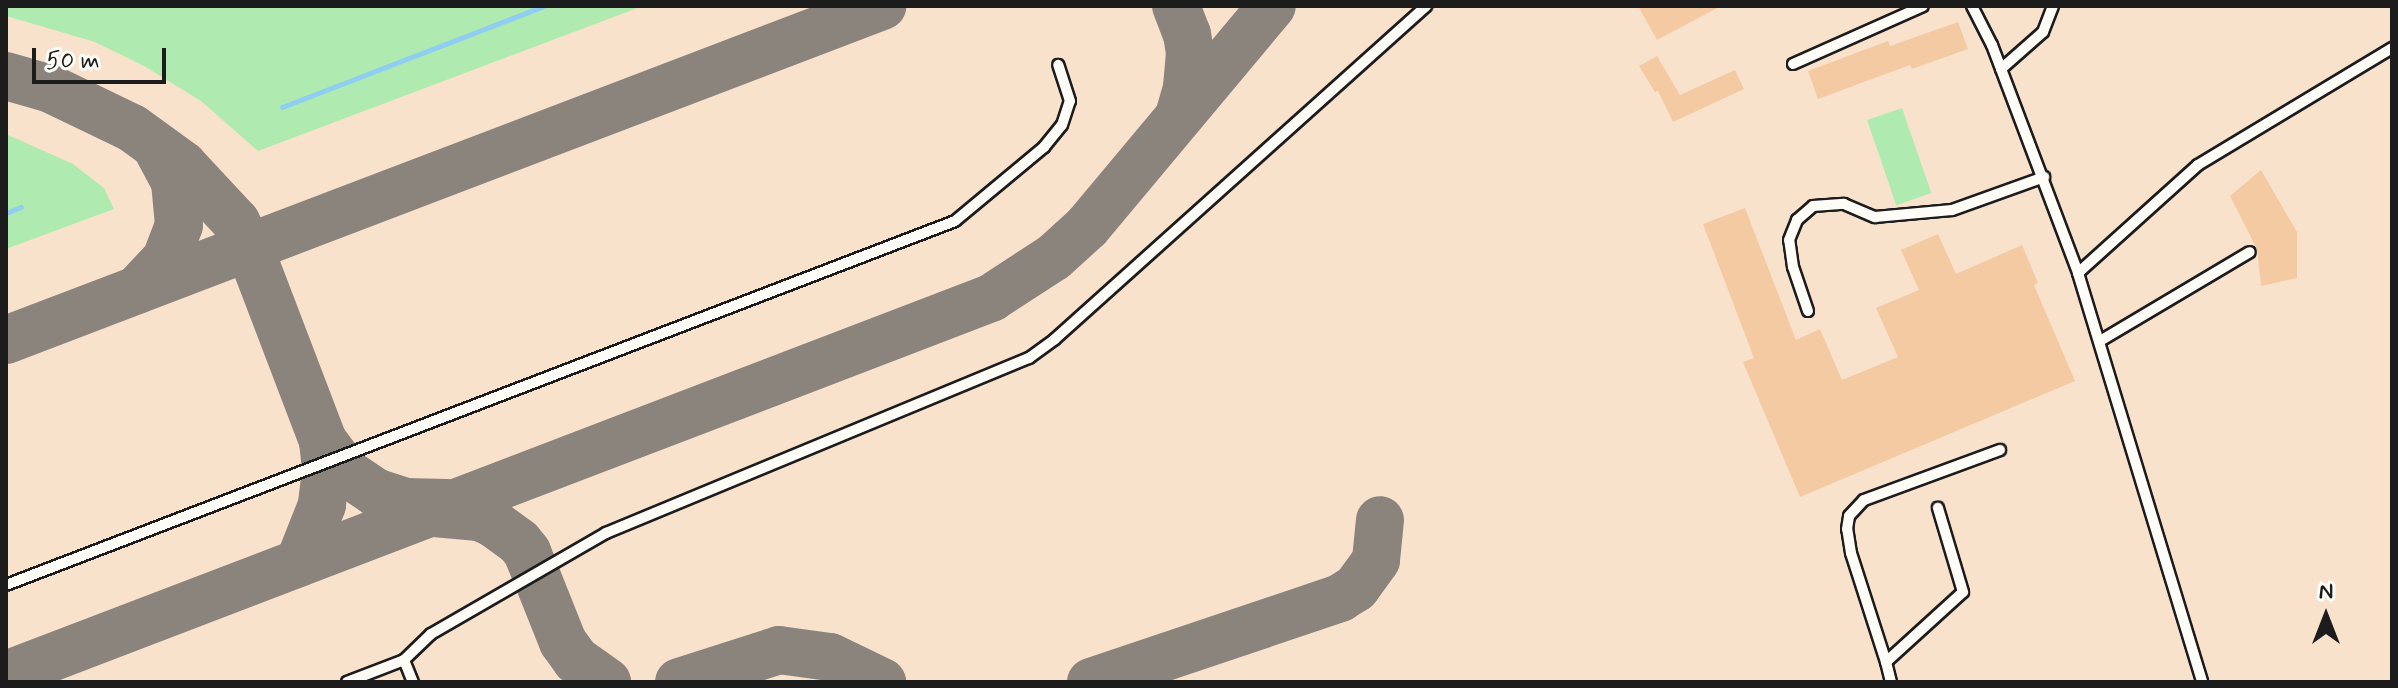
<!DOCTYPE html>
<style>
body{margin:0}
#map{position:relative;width:2398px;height:688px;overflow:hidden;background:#faedde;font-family:Mynerve,sans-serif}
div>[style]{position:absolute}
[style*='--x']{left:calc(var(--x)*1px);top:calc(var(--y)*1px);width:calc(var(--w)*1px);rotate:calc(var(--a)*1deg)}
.built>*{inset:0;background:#f8e2cc;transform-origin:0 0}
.green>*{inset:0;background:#afebb0;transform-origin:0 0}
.stream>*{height:5px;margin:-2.5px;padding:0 2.5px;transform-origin:2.5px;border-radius:2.5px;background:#8fcef0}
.taxiway>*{height:48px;margin:-24px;padding:0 24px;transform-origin:24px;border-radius:24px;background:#8b847d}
.building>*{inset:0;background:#f4caa3}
.roads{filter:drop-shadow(2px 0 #1c1c1c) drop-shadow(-2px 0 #1c1c1c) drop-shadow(0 2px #1c1c1c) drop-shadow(0 -2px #1c1c1c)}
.service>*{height:10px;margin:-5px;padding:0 5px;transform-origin:5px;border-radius:5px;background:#fdfcf7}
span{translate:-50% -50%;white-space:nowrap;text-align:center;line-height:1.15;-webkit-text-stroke:6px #fdfcf7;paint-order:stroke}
.frame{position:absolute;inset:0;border:8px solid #1c1c1c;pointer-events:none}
.north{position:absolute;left:2286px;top:576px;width:80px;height:80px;-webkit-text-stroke:6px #fdfcf7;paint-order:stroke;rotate:0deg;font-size:22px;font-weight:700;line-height:32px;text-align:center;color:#1c1c1c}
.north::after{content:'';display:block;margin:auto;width:28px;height:36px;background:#1c1c1c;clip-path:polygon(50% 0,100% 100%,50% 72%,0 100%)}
.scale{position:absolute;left:32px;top:48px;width:134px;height:36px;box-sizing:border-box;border:4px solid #1c1c1c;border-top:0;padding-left:10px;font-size:24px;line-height:28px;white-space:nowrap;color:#1c1c1c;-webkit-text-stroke:6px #fdfcf7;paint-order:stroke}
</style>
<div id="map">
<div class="built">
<i style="left:6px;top:6px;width:2386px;height:676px"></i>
</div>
<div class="green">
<i style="clip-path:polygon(6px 6px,643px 6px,258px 151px,201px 101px,144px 66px,95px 42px,6px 16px)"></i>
<i style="left:1902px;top:108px;width:90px;height:37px;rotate:71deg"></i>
<i style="clip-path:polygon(6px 134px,73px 164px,104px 188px,114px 209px,6px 249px)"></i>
</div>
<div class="stream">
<i style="--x:282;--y:107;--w:281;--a:-21.1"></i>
<i style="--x:6;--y:213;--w:16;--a:-22"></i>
</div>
<div class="taxiway">
<i style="--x:1176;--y:6;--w:30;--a:69"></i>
<i style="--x:1187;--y:34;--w:19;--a:81"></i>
<i style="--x:1190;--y:53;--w:35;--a:95"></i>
<i style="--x:1187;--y:88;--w:29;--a:106"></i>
<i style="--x:6;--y:76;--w:47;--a:16.1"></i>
<i style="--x:51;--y:89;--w:90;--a:25.7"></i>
<i style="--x:132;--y:128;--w:63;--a:36"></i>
<i style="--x:183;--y:165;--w:78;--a:47.1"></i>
<i style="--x:236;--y:222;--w:28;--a:63"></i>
<i style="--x:249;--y:247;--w:208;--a:69.1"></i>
<i style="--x:323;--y:441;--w:30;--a:84"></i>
<i style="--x:326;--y:471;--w:34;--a:97"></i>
<i style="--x:322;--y:505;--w:62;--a:111.6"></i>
<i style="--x:137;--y:290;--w:42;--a:-46.9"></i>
<i style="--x:166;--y:259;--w:36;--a:-69"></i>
<i style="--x:179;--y:225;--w:43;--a:-95.3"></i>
<i style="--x:175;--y:182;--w:40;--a:-118"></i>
<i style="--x:6;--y:340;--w:938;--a:-20.87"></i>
<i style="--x:323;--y:441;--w:40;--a:53"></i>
<i style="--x:347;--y:473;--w:34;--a:34"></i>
<i style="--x:375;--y:492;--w:32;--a:18"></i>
<i style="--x:405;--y:502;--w:42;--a:1.4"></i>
<i style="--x:434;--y:513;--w:45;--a:5.1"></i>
<i style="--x:479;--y:517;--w:15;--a:23"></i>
<i style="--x:493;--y:523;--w:32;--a:36"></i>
<i style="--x:519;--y:542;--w:13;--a:51"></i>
<i style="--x:527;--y:552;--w:97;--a:68.2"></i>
<i style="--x:563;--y:642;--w:22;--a:54"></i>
<i style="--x:576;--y:660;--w:38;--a:35"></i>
<i style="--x:6;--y:675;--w:1055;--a:-20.94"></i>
<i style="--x:991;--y:298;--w:75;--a:-33.1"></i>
<i style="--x:1054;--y:257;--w:45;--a:-42.3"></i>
<i style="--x:1087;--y:227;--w:288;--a:-50.1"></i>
<i style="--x:679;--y:682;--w:105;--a:-17.7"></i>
<i style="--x:779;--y:650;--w:51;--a:7.8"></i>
<i style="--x:830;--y:657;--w:58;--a:25.7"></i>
<i style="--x:1091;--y:682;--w:263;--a:-18.6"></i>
<i style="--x:1340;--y:598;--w:19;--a:-32"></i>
<i style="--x:1356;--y:588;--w:34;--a:-54"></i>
<i style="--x:1376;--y:560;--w:40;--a:-84.3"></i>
</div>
<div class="building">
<i style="clip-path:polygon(1638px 6px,1721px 6px,1657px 40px)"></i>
<i style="clip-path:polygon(1958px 22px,1968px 49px,1912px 69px,1910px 65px,1818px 99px,1808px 71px,1888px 41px,1890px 46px)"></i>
<i style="clip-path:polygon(1657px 56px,1680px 95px,1735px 70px,1744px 89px,1673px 122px,1658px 91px,1655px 92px,1639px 66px)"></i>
<i style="clip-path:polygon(2261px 170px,2297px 232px,2297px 278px,2261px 286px,2257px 249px,2230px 196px)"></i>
<i style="clip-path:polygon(1745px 208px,1796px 340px,1820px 329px,1842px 380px,1898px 357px,1876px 308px,1919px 290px,1901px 250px,1938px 234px,1956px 274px,2022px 245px,2038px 283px,2034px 285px,2075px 381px,1800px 497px,1743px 362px,1754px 358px,1703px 224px)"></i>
</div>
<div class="roads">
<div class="service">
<i style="--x:1972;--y:6;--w:44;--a:62.9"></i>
<i style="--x:1992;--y:45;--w:244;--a:69.3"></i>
<i style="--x:2078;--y:273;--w:427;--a:73.1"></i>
<i style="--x:1793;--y:64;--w:142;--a:-24"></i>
<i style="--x:2001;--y:69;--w:56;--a:-41.4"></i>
<i style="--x:2043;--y:32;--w:28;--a:-69"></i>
<i style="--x:2078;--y:273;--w:161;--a:-42"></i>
<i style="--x:2198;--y:165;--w:227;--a:-31.1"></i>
<i style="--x:1808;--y:311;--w:46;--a:-108.8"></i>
<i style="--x:1793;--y:267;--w:27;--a:-98"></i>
<i style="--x:1789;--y:240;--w:22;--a:-68"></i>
<i style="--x:1797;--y:220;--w:21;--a:-41"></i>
<i style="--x:1813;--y:206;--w:31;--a:-4"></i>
<i style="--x:1844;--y:204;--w:34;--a:23"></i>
<i style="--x:1875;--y:217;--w:77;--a:-5.2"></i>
<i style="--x:1952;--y:210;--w:98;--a:-19.7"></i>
<i style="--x:2100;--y:341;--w:174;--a:-30.7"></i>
<i style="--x:6;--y:585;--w:1016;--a:-20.98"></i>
<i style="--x:955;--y:221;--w:116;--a:-39.7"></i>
<i style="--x:1044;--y:147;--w:28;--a:-51"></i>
<i style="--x:1062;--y:125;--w:25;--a:-72"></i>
<i style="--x:1070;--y:101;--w:38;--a:-108"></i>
<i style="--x:404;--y:660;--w:24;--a:68"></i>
<i style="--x:1886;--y:662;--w:114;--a:-107.8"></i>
<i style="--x:1851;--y:553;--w:24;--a:-99"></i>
<i style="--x:1847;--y:529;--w:13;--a:-81"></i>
<i style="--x:1849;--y:516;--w:22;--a:-47"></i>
<i style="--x:1864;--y:500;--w:145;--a:-20.2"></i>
<i style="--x:347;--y:682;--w:61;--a:-21.1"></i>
<i style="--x:404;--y:660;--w:37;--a:-44"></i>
<i style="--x:431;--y:634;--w:202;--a:-30"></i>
<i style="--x:606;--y:533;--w:458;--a:-22.5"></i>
<i style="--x:1029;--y:358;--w:32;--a:-36"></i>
<i style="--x:1055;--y:339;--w:499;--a:-41.9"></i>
<i style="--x:1891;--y:682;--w:21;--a:-104"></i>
<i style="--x:1886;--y:662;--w:104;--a:-42.3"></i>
<i style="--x:1963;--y:592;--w:88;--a:-106.6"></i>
</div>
</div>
<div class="frame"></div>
<div class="north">N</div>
<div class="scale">50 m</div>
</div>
